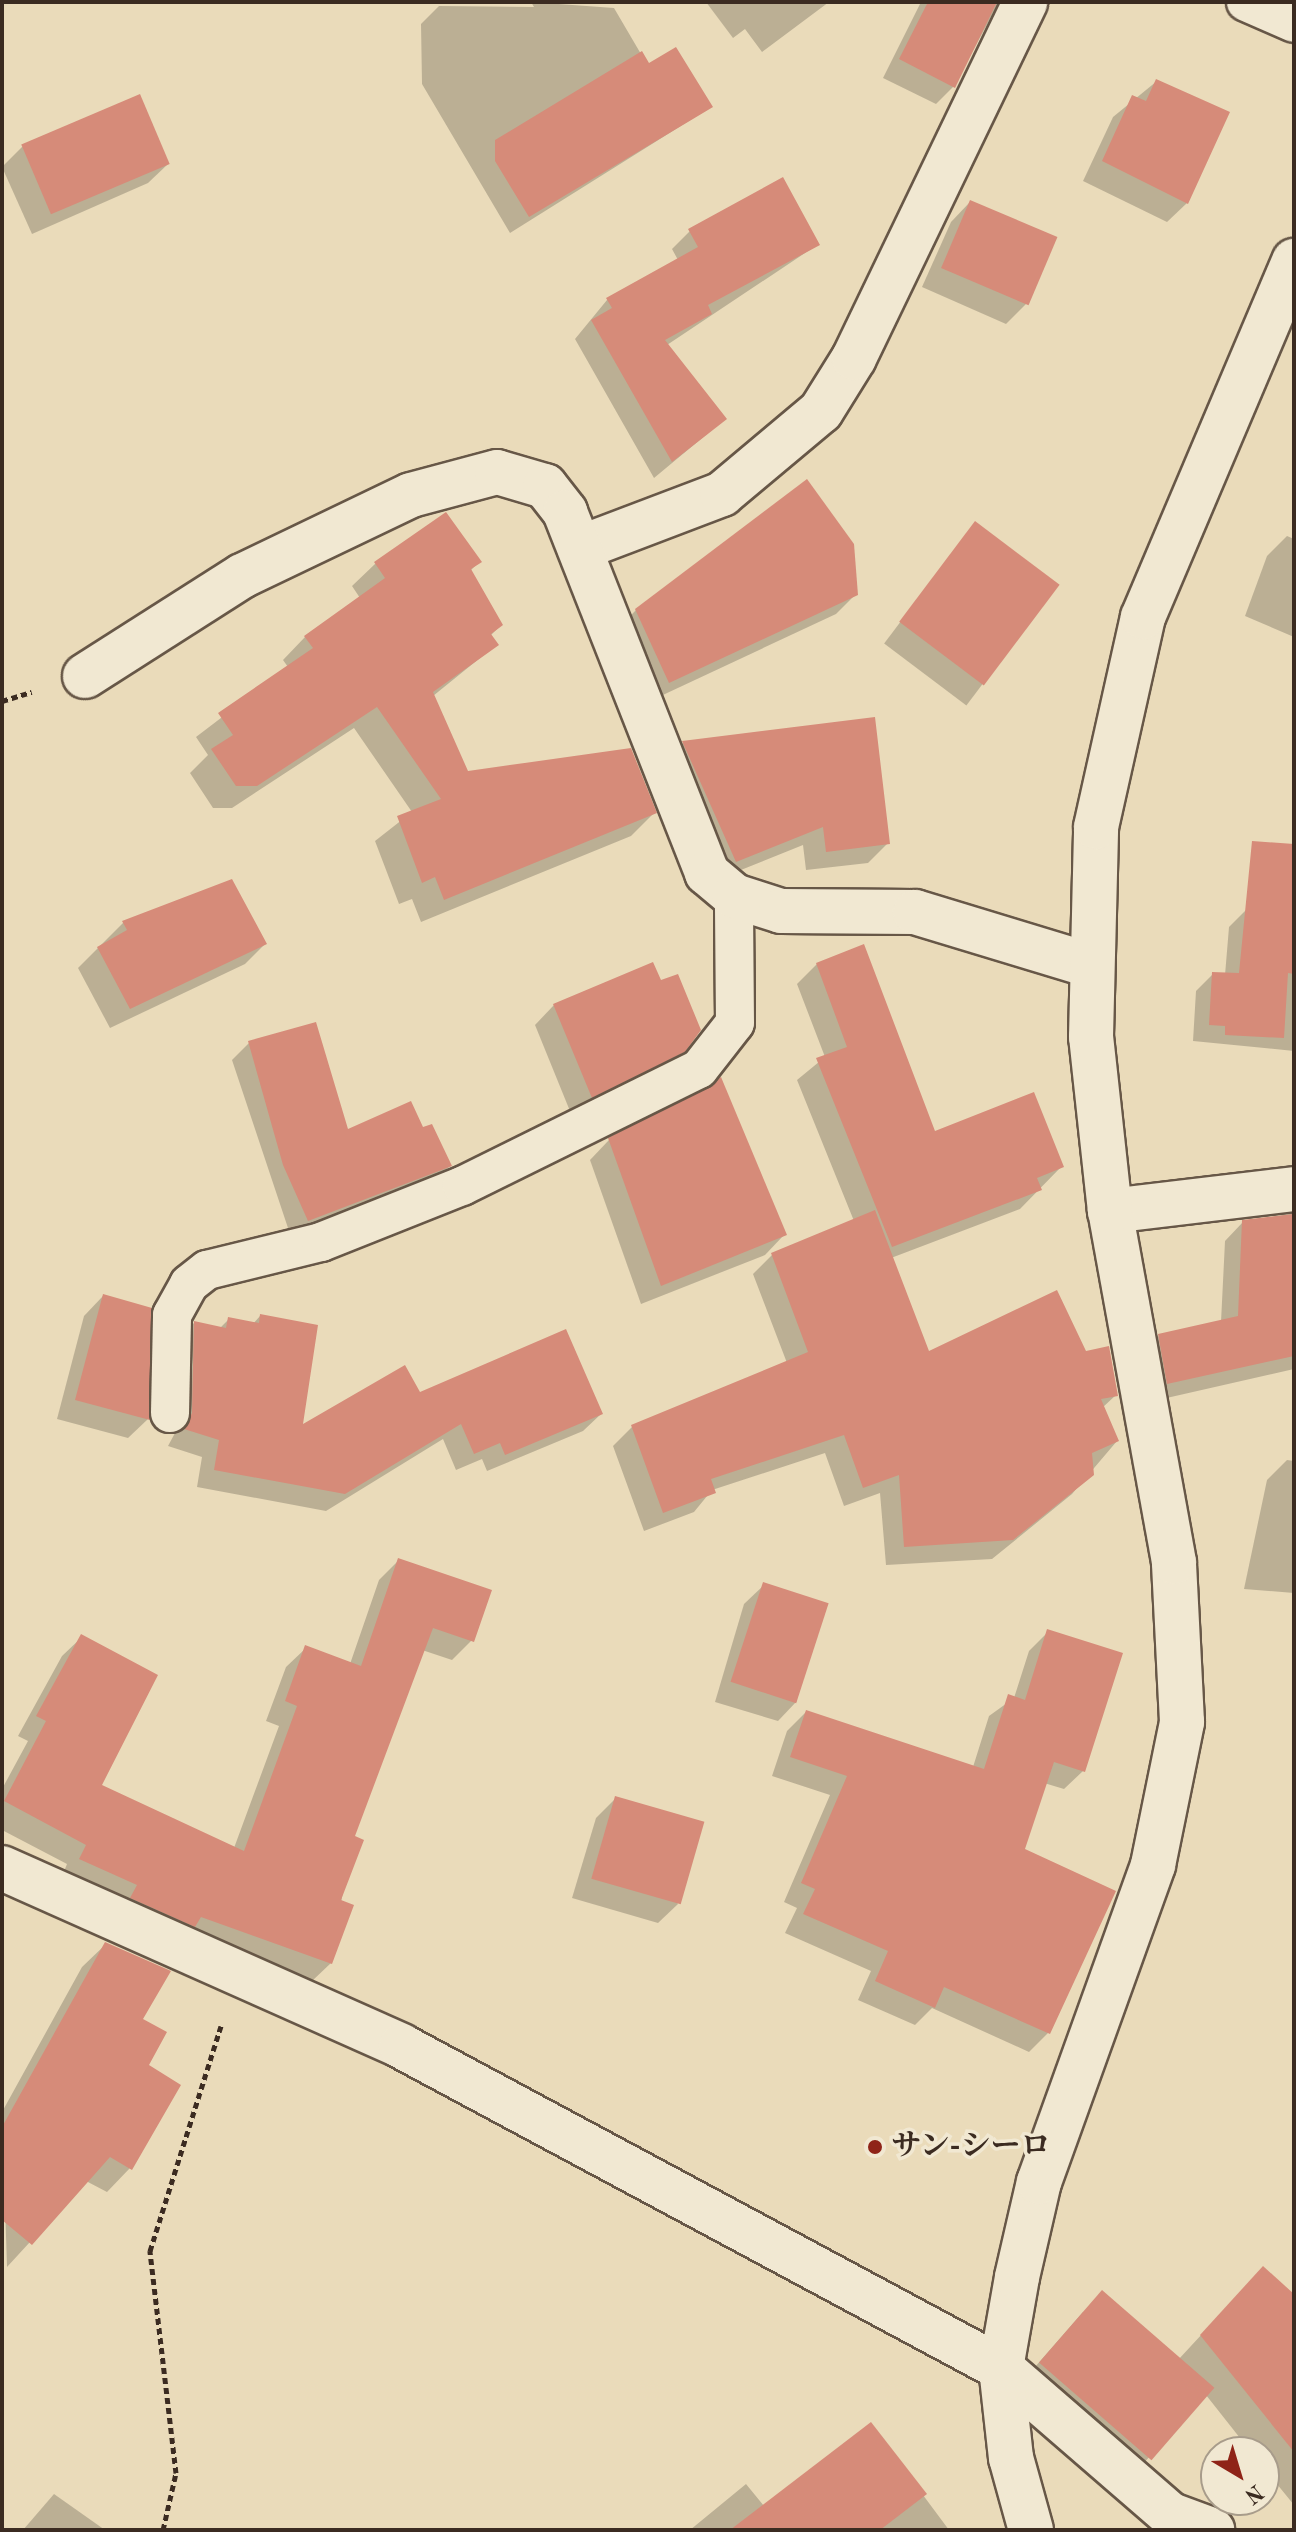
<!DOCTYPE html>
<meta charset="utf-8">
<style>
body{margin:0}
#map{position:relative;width:1296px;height:2532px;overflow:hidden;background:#eadbba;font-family:"Old Standard TT","Noto Serif JP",serif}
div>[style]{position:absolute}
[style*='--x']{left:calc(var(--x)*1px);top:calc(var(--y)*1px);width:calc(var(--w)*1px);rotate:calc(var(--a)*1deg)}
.shadow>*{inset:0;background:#0003;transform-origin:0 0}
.building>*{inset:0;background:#d68b79;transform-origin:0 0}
.path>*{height:5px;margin-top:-2.5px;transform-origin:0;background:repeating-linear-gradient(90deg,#3b2b21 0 6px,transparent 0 10px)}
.roads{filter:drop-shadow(2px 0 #675747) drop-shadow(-2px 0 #675747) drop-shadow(0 2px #675747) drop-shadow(0 -2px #675747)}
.lane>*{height:38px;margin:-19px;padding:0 19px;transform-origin:19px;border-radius:19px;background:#f1e8d2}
.street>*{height:44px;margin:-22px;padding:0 22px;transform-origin:22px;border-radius:22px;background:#f1e8d2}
.dots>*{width:22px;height:22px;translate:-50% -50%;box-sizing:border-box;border:4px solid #f1e8d2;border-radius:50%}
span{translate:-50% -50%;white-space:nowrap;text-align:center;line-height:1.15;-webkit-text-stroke:7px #f1e8d2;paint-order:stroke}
.poi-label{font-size:30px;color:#3b2b21;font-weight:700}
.left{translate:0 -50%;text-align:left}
.frame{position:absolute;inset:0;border:4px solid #3b2b21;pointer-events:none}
.north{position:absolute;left:1200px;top:2436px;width:80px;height:80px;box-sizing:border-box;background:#f1e8d2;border:2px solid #a89c8b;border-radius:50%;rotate:142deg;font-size:22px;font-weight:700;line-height:32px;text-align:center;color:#3b2b21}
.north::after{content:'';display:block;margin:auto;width:28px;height:36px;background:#8f2418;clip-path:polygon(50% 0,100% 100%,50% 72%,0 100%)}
</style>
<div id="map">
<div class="shadow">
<i style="clip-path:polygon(531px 2px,614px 8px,648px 66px,711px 107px,510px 233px,422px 84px,421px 24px,439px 6px,534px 7px)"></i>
<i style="clip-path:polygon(706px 2px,829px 2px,762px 52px,745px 29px,733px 38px)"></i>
<i style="clip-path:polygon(921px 2px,999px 2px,954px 86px,936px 104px,883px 78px)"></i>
<i style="clip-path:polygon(1157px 81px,1187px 203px,1167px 222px,1083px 181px,1113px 117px)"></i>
<i style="clip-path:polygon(139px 97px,168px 164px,148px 183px,32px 234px,2px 167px,22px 147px)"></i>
<i style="clip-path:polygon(970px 202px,1026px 304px,1006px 324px,922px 287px,951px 222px)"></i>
<i style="clip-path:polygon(690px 231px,817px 245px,667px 345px,725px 419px,654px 478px,575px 339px,607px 300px,678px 260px,672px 249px)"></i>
<i style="clip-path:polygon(445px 514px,479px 562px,470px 571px,501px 625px,490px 636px,496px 645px,433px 696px,467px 773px,654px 813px,631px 836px,421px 922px,412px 899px,399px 904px,375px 841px,412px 812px,354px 728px,232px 808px,213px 808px,190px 773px,208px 755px,196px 737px,288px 667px,283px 660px,305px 637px,360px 598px,352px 586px,375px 564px)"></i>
<i style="left:975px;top:523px;width:103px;height:151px;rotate:37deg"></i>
<i style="clip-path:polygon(1287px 536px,1294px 539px,1294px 637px,1245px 616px,1267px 556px)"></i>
<i style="clip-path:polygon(856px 594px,836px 614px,650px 701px,617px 630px,636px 610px)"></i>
<i style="clip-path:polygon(683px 743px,888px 843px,868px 863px,806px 870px,803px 845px,716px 880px,664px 763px)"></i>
<i style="clip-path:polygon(231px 882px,265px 944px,245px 964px,110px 1028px,78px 968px,123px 923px)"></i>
<i style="clip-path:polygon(1246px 910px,1294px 916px,1294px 1051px,1193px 1041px,1196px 991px,1213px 974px,1225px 975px,1229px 927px)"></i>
<i style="clip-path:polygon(817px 964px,934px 1134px,1062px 1166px,1020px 1209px,891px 1258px,928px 1354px,1085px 1354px,1116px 1395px,1102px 1408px,1117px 1441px,1072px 1494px,992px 1559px,886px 1565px,880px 1493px,844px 1506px,825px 1453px,712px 1490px,694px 1512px,644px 1531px,613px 1446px,632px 1427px,787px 1363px,753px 1274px,772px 1255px,854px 1221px,797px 1080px,825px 1057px,797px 984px)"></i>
<i style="clip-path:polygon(554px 1005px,683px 1050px,663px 1071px,572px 1116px,535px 1025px)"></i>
<i style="clip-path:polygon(249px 1043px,347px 1132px,422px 1129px,450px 1166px,433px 1183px,291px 1237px,232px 1060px)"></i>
<i style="clip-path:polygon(609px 1140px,784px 1235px,765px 1255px,641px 1304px,590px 1160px)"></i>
<i style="clip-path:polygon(1294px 1213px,1294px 1369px,1149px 1402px,1140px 1355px,1159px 1336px,1221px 1322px,1225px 1241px,1243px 1222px)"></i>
<i style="clip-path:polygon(103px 1296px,148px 1419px,128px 1438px,57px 1419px,84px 1316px)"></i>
<i style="clip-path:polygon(260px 1316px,301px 1428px,419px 1394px,601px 1414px,583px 1431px,487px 1471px,482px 1459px,456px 1470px,443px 1439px,326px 1511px,197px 1487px,202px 1457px,168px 1446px,175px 1433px,178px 1339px,195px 1322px,220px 1328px,229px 1319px,253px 1324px)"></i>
<i style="clip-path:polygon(1287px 1460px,1294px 1461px,1294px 1593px,1244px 1589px,1267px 1480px)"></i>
<i style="clip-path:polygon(399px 1560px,472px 1640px,452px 1660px,422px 1650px,352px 1837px,331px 1963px,311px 1982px,61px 1879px,67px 1864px,2px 1830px,2px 1789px,28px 1741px,18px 1736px,62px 1656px,82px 1637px,99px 1786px,234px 1848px,279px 1726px,266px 1721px,286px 1667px,306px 1648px,350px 1664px,379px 1580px)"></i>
<i style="clip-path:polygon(764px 1585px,797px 1701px,778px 1721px,715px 1702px,744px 1604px)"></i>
<i style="clip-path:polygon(1048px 1632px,1083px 1771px,1064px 1789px,1044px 1783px,1023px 1850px,1048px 2033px,1029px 2052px,932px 2008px,915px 2025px,858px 2000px,871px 1971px,785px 1933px,797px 1908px,784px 1902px,830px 1795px,772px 1776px,787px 1731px,806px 1712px,973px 1767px,989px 1716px,1014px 1698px,1029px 1651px)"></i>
<i style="clip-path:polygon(616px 1798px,678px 1904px,658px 1923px,572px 1898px,596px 1818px)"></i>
<i style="clip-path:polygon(106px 1944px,141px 2020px,146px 2065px,130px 2168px,107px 2192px,86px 2181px,7px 2267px,2px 2112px,82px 1967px)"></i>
<i style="clip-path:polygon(1240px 2293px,1294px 2297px,1294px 2505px,1264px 2468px,1264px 2452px,1251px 2452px,1206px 2395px,1130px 2478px,1021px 2383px,1083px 2312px,1178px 2360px)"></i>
<i style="clip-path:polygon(871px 2425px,949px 2530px,690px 2530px,746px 2484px,764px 2506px)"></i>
<i style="clip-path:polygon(54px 2494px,105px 2530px,23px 2530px)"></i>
</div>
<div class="building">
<i style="clip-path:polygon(928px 2px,997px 2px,955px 88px,899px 59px)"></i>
<i style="clip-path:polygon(676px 47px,713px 107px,529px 217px,495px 161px,495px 140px,642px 51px,649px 63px)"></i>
<i style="clip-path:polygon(1156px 79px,1230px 112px,1188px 204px,1102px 161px,1132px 95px,1146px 101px)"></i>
<i style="left:140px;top:94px;width:76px;height:129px;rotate:67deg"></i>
<i style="clip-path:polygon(783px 177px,820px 245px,708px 305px,712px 314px,665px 340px,727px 419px,672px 462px,591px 320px,612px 308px,606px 298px,698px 247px,688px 229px)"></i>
<i style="left:970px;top:200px;width:95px;height:74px;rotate:23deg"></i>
<i style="clip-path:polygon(807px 479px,854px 544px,858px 595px,669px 683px,635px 609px)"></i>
<i style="clip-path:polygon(446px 512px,482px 562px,471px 569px,503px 625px,491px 634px,499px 645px,433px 692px,468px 771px,631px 748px,657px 813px,444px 900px,435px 877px,422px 883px,397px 816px,441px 799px,377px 707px,257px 786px,236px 786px,211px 749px,233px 735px,218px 713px,313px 648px,304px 636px,385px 578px,374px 562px)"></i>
<i style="left:975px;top:521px;width:106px;height:126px;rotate:37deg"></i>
<i style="clip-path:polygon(875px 717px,890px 844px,826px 852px,823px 827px,736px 862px,682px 741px)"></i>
<i style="clip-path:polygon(1252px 841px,1294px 844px,1294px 974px,1288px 973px,1284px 1038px,1225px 1035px,1225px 1026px,1209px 1025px,1212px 972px,1239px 973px)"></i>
<i style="clip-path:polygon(232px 879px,267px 944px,130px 1009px,97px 947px,127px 930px,122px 921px)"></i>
<i style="clip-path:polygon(864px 944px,935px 1131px,1034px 1092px,1064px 1167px,1037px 1178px,1042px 1190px,892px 1247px,816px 1058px,847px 1047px,816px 963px)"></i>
<i style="clip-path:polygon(653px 962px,661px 980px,678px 974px,701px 1030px,685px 1052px,592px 1098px,553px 1004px)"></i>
<i style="clip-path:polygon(316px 1022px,348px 1129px,411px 1101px,423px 1127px,432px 1124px,452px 1166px,308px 1221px,283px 1165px,248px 1041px)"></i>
<i style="clip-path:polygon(721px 1077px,787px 1235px,661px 1286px,608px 1138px)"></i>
<i style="clip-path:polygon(875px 1210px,929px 1351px,1057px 1290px,1086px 1351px,1109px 1346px,1118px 1396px,1101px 1399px,1119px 1441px,1092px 1453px,1094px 1475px,1013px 1540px,904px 1547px,899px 1475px,863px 1488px,844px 1435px,711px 1479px,716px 1493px,663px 1513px,631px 1425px,808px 1352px,771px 1253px)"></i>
<i style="clip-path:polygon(1294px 1214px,1294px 1356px,1167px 1384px,1158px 1334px,1238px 1316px,1242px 1220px)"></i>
<i style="clip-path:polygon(103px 1294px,152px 1308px,150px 1420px,75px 1400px)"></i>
<i style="clip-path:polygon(260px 1314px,318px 1325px,303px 1424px,405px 1365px,420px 1392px,566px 1329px,603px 1414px,505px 1455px,500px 1443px,474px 1454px,461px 1424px,345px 1494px,214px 1470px,219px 1440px,184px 1429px,192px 1413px,194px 1321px,226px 1328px,228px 1317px,259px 1323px)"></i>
<i style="clip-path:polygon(398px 1558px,492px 1590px,474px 1642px,433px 1628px,355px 1836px,364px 1840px,341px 1900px,354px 1905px,332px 1964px,201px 1917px,195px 1927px,130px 1898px,137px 1885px,79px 1859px,86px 1845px,4px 1801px,46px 1721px,36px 1716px,81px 1634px,158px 1675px,102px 1785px,244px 1851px,297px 1706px,285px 1701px,305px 1645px,361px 1666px)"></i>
<i style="left:763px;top:1582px;width:69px;height:105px;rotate:18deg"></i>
<i style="clip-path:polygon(1047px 1629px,1123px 1653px,1085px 1772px,1054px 1762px,1025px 1849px,1116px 1891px,1050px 2034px,944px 1987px,935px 2008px,875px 1981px,888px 1951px,803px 1914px,815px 1889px,801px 1883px,847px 1776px,790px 1757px,806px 1710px,984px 1769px,1008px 1694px,1025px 1700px)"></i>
<i style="left:615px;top:1796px;width:93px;height:86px;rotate:16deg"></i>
<i style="clip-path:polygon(105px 1942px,171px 1971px,143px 2019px,167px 2032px,149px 2065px,181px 2085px,132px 2170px,110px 2157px,32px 2245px,2px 2220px,2px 2127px)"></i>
<i style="clip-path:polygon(1263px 2266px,1294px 2294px,1294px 2452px,1200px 2335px)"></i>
<i style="left:1102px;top:2290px;width:149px;height:96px;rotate:41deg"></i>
<i style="clip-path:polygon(871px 2422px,927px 2494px,880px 2530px,730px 2530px)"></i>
</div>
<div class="path">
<i style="--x:2;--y:701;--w:31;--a:-17"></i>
<i style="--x:163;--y:2530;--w:58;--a:-77.2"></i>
<i style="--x:176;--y:2473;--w:224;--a:-96.7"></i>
<i style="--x:150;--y:2251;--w:236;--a:-72.5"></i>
</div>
<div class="roads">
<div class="lane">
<i style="--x:1246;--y:2;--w:52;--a:23.6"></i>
<i style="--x:170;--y:1413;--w:98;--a:-88.8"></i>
<i style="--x:172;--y:1315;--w:35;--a:-61"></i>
<i style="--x:189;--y:1284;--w:23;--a:-38"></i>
<i style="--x:207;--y:1270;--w:117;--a:-13.8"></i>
<i style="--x:321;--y:1242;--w:152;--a:-21.7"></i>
<i style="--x:462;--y:1186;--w:264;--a:-26.3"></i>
<i style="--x:699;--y:1069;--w:58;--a:-52"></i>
<i style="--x:735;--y:1023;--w:127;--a:-90.5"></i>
</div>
<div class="street">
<i style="--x:580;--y:548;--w:152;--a:-20.8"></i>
<i style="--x:722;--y:494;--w:129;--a:-40"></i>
<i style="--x:821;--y:411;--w:62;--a:-58.1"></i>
<i style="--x:854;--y:358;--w:395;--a:-64.3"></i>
<i style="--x:85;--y:676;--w:186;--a:-32.5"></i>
<i style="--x:242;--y:576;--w:187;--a:-25.6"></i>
<i style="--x:411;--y:495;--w:89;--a:-15"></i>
<i style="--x:497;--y:472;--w:50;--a:16.3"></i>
<i style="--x:545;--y:486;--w:33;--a:52"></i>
<i style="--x:565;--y:512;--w:388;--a:68.5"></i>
<i style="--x:707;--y:873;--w:35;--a:40"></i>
<i style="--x:734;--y:896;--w:49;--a:17.7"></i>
<i style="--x:781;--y:911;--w:134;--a:0.4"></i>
<i style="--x:915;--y:912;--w:182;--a:16.9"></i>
<i style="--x:1110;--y:1211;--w:185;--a:-6.8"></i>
<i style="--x:2;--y:1868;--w:437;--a:24"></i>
<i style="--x:401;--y:2046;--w:681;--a:28.22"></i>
<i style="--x:1001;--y:2368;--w:225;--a:40.9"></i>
<i style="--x:1171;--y:2515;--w:44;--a:20.1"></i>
<i style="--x:1031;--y:2530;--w:75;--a:-105.5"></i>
<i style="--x:1011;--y:2458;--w:91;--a:-96.3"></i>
<i style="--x:1001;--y:2368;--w:92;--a:-80"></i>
<i style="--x:1017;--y:2277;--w:98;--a:-77"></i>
<i style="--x:1039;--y:2182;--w:337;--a:-70.2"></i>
<i style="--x:1153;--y:1865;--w:146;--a:-78.5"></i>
<i style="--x:1182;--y:1722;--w:160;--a:-92.9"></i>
<i style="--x:1174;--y:1562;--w:357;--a:-100.3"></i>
<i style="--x:1110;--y:1211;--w:175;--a:-96.2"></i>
<i style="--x:1091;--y:1037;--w:210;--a:-88.6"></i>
<i style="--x:1096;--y:827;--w:215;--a:-77.4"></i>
<i style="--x:1143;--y:617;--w:387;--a:-67"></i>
</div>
</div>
<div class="dots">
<i style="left:875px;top:2147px;background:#8f2418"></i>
</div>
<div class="poi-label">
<span class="left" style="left:891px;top:2147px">サン-シーロ</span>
</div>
<div class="frame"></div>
<div class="north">N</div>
</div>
